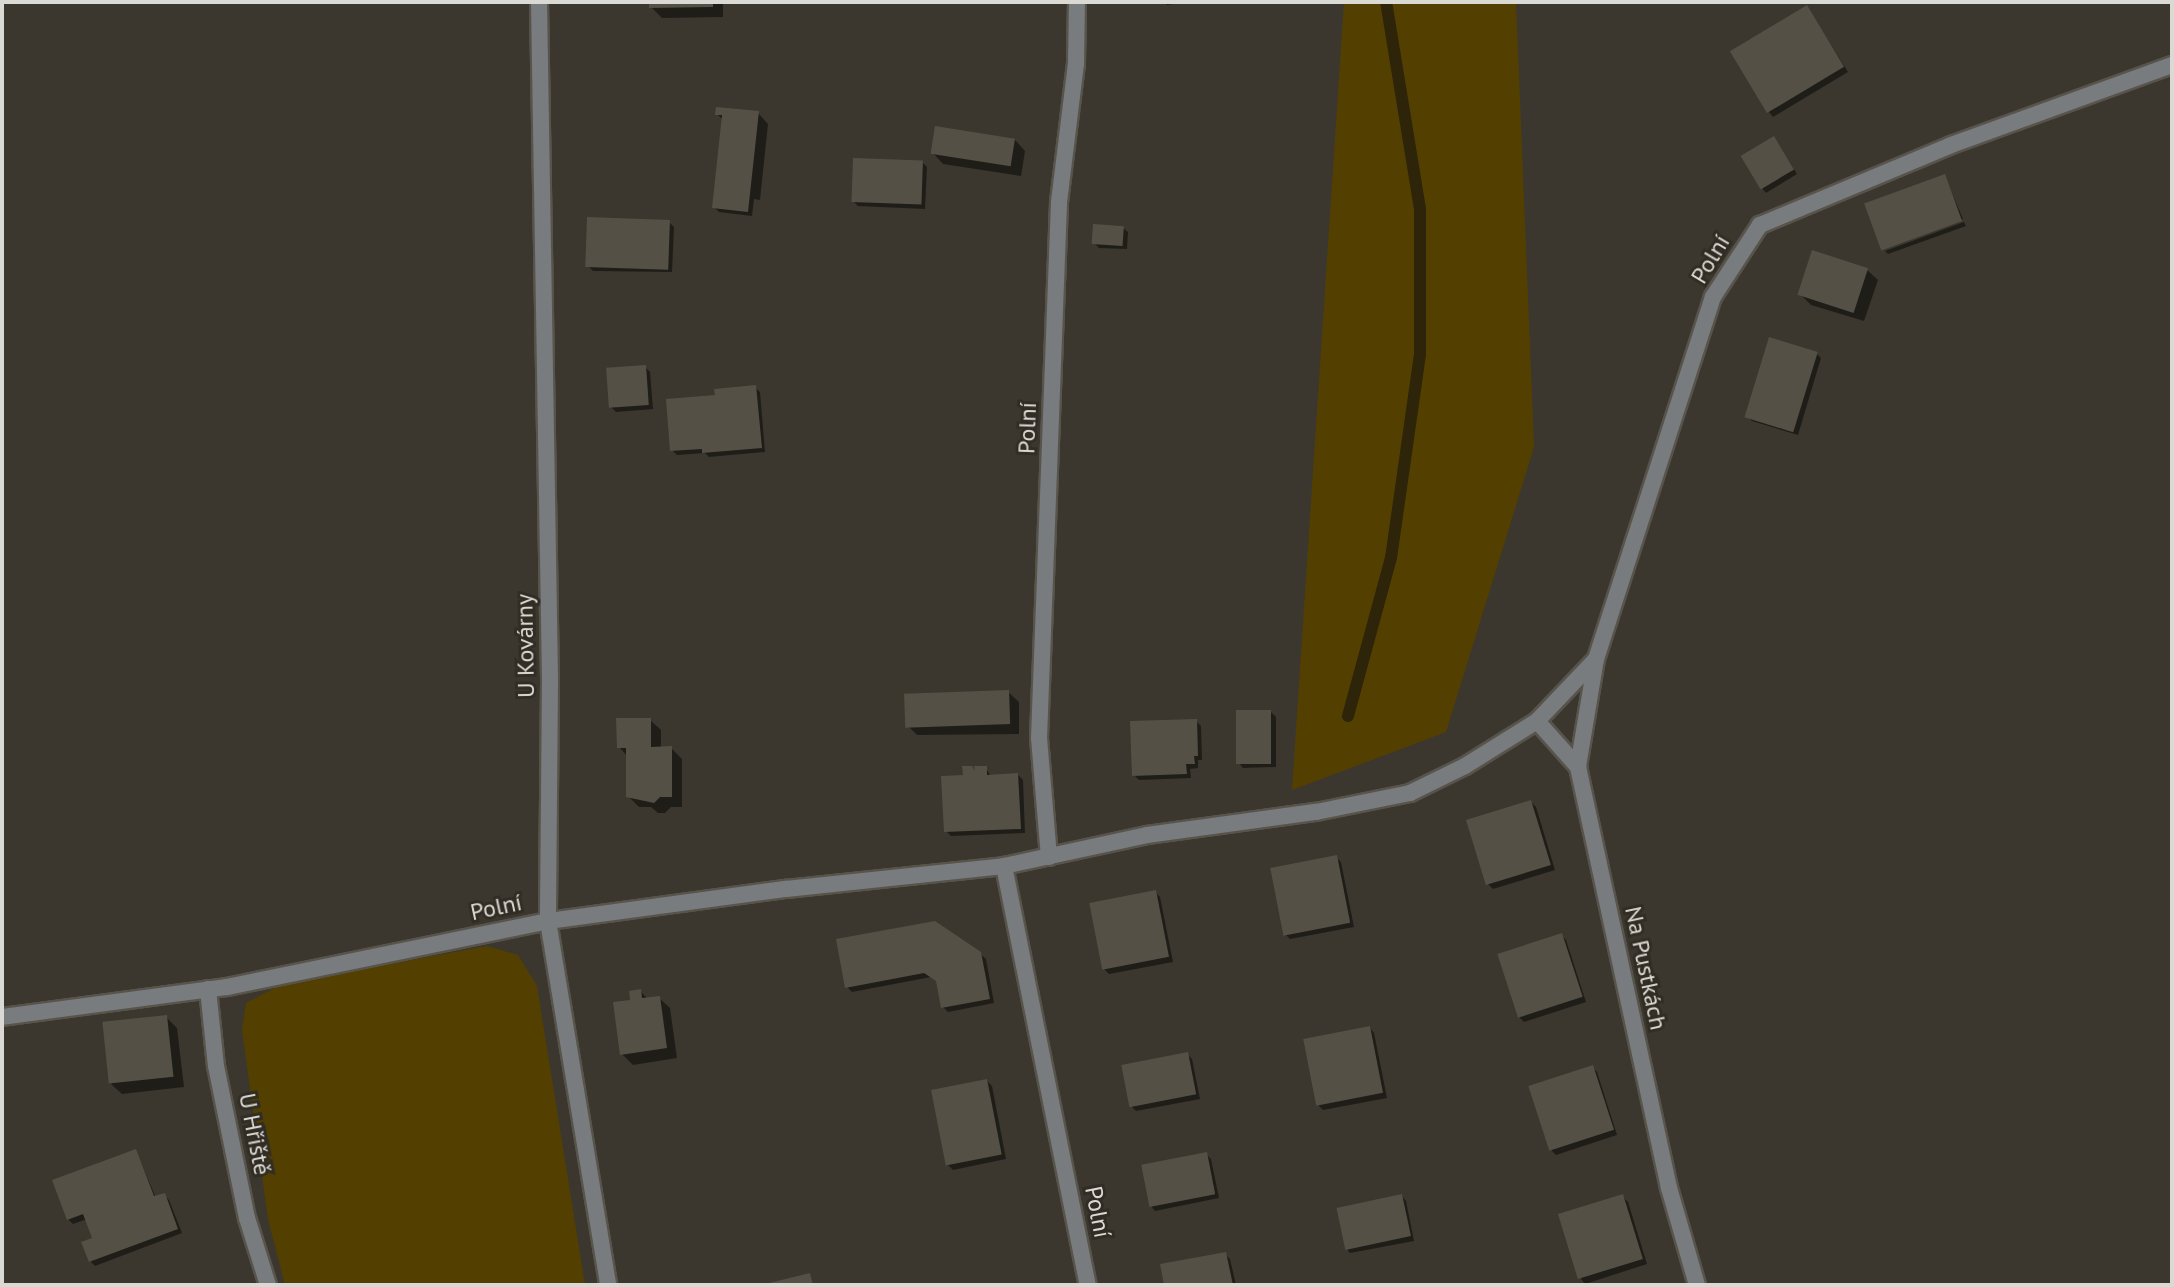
<!DOCTYPE html>
<meta charset="utf-8">
<style>
body{margin:0}
#map{position:relative;width:2174px;height:1287px;overflow:hidden;background:#3b372e;font-family:"PT Sans",sans-serif}
div>[style]{position:absolute}
[style*='--x']{left:calc(var(--x)*1px);top:calc(var(--y)*1px);width:calc(var(--w)*1px);rotate:calc(var(--a)*1deg)}
.green>*{inset:0;background:#534000}
.shadow>*{inset:0;background:#0007}
.stream>*{height:12px;margin:-6px;padding:0 6px;transform-origin:6px;border-radius:6px;background:#2d240a}
.building>*{inset:0;background:#545046;transform-origin:0 0}
.roads{filter:drop-shadow(2px 0 #58544c) drop-shadow(-2px 0 #58544c) drop-shadow(0 2px #58544c) drop-shadow(0 -2px #58544c)}
.street>*{height:16px;margin:-8px;padding:0 8px;transform-origin:8px;border-radius:8px;background:#787c7f}
span{translate:-50% -50%;white-space:nowrap;text-align:center;line-height:1.15;-webkit-text-stroke:6px #312d24;paint-order:stroke}
.street-label{font-size:24px;color:#dbd9d3}
.frame{position:absolute;inset:0;border:4px solid #dbd9d3;pointer-events:none}
</style>
<div id="map">
<div class="green">
<i style="clip-path:polygon(1344px 2px,1516px 2px,1534px 447px,1446px 732px,1292px 790px)"></i>
<i style="clip-path:polygon(487px 946px,518px 955px,537px 986px,585px 1285px,285px 1285px,268px 1219px,242px 1030px,246px 1003px,282px 984px)"></i>
</div>
<div class="shadow">
<i style="clip-path:polygon(651px 2px,723px 2px,723px 17px,662px 18px,651px 7px)"></i>
<i style="clip-path:polygon(1164px 2px,1186px 2px,1167px 5px)"></i>
<i style="clip-path:polygon(1807px 7px,1848px 72px,1773px 117px,1769px 112px)"></i>
<i style="clip-path:polygon(758px 113px,768px 124px,760px 200px,754px 199px,752px 216px,719px 212px,714px 207px,723px 120px,717px 114px)"></i>
<i style="clip-path:polygon(1015px 140px,1025px 151px,1021px 176px,943px 164px,933px 153px)"></i>
<i style="clip-path:polygon(1778px 143px,1797px 174px,1766px 193px,1762px 188px)"></i>
<i style="clip-path:polygon(923px 163px,927px 167px,925px 209px,858px 206px,853px 201px)"></i>
<i style="clip-path:polygon(1945px 177px,1963px 219px,1882px 248px)"></i>
<i style="clip-path:polygon(669px 222px,674px 227px,672px 272px,593px 271px,588px 266px)"></i>
<i style="clip-path:polygon(1964px 222px,1966px 226px,1888px 254px,1885px 251px)"></i>
<i style="clip-path:polygon(1123px 228px,1128px 232px,1127px 249px,1099px 248px,1094px 243px)"></i>
<i style="clip-path:polygon(1867px 270px,1878px 280px,1864px 321px,1811px 305px,1800px 294px)"></i>
<i style="clip-path:polygon(1816px 353px,1821px 358px,1798px 435px,1752px 421px,1747px 416px)"></i>
<i style="clip-path:polygon(645px 367px,650px 372px,653px 409px,616px 412px,611px 407px)"></i>
<i style="clip-path:polygon(755px 388px,760px 392px,765px 452px,709px 457px,705px 453px,677px 455px,672px 450px,717px 396px)"></i>
<i style="clip-path:polygon(1008px 692px,1019px 702px,1019px 734px,917px 735px,906px 724px)"></i>
<i style="clip-path:polygon(1271px 712px,1276px 717px,1276px 767px,1243px 768px,1239px 763px)"></i>
<i style="clip-path:polygon(650px 720px,661px 730px,661px 748px,671px 748px,682px 759px,682px 807px,671px 807px,665px 813px,658px 813px,651px 807px,639px 807px,628px 796px,628px 757px,619px 747px)"></i>
<i style="clip-path:polygon(1196px 721px,1201px 726px,1202px 760px,1198px 760px,1198px 768px,1190px 769px,1191px 778px,1139px 780px,1134px 775px)"></i>
<i style="clip-path:polygon(986px 768px,991px 777px,1018px 775px,1023px 780px,1025px 833px,951px 836px,946px 831px,965px 777px)"></i>
<i style="clip-path:polygon(1531px 802px,1536px 807px,1555px 870px,1493px 889px,1488px 884px)"></i>
<i style="clip-path:polygon(1336px 857px,1341px 862px,1354px 927px,1290px 939px,1285px 934px)"></i>
<i style="clip-path:polygon(1156px 893px,1160px 897px,1173px 962px,1109px 974px,1104px 969px)"></i>
<i style="clip-path:polygon(1561px 935px,1566px 940px,1586px 1002px,1524px 1022px,1519px 1017px)"></i>
<i style="clip-path:polygon(980px 954px,986px 959px,994px 1003px,948px 1012px,943px 1007px,939px 982px,931px 977px,852px 992px,847px 987px)"></i>
<i style="clip-path:polygon(640px 991px,648px 999px,659px 998px,670px 1008px,677px 1058px,633px 1065px,622px 1054px,633px 1001px)"></i>
<i style="clip-path:polygon(166px 1017px,177px 1028px,184px 1087px,122px 1094px,111px 1084px)"></i>
<i style="clip-path:polygon(1370px 1028px,1374px 1033px,1387px 1098px,1323px 1110px,1318px 1105px)"></i>
<i style="clip-path:polygon(1187px 1054px,1192px 1059px,1200px 1099px,1136px 1111px,1131px 1106px)"></i>
<i style="clip-path:polygon(1592px 1067px,1597px 1072px,1617px 1135px,1556px 1155px,1551px 1150px)"></i>
<i style="clip-path:polygon(987px 1081px,992px 1086px,1006px 1159px,953px 1170px,948px 1165px)"></i>
<i style="clip-path:polygon(136px 1151px,156px 1198px,164px 1195px,169px 1200px,182px 1233px,95px 1266px,90px 1261px,95px 1239px,87px 1219px,73px 1224px,68px 1219px)"></i>
<i style="clip-path:polygon(1206px 1154px,1211px 1159px,1219px 1198px,1155px 1211px,1151px 1206px)"></i>
<i style="clip-path:polygon(1402px 1196px,1406px 1201px,1414px 1241px,1350px 1253px,1346px 1248px)"></i>
<i style="clip-path:polygon(1623px 1197px,1628px 1202px,1647px 1264px,1585px 1284px,1581px 1279px)"></i>
<i style="clip-path:polygon(1225px 1254px,1230px 1259px,1236px 1285px,1166px 1285px)"></i>
</div>
<div class="stream">
<i style="--x:1348;--y:716;--w:164;--a:-74.8"></i>
<i style="--x:1391;--y:558;--w:206;--a:-81.9"></i>
<i style="--x:1420;--y:354;--w:145;--a:-90"></i>
<i style="--x:1420;--y:209;--w:210;--a:-99.3"></i>
</div>
<div class="building">
<i style="clip-path:polygon(649px 2px,713px 2px,713px 7px,649px 8px)"></i>
<i style="left:1807px;top:5px;width:72px;height:90px;rotate:59deg"></i>
<i style="clip-path:polygon(716px 107px,759px 111px,748px 212px,712px 208px,722px 115px,715px 115px)"></i>
<i style="left:935px;top:126px;width:81px;height:28px;rotate:9deg"></i>
<i style="left:1774px;top:136px;width:39px;height:39px;rotate:59deg"></i>
<i style="left:853px;top:158px;width:70px;height:44px;rotate:2deg"></i>
<i style="left:1945px;top:174px;width:50px;height:86px;rotate:70deg"></i>
<i style="left:587px;top:217px;width:83px;height:50px;rotate:2deg"></i>
<i style="left:1093px;top:224px;width:31px;height:20px;rotate:4deg"></i>
<i style="left:1812px;top:250px;width:59px;height:47px;rotate:18deg"></i>
<i style="left:1769px;top:337px;width:51px;height:84px;rotate:17deg"></i>
<i style="left:646px;top:365px;width:40px;height:40px;rotate:86deg"></i>
<i style="clip-path:polygon(756px 385px,762px 448px,702px 453px,702px 449px,670px 451px,666px 399px,715px 395px,714px 389px)"></i>
<i style="left:1009px;top:690px;width:34px;height:105px;rotate:88deg"></i>
<i style="left:1236px;top:710px;width:35px;height:54px"></i>
<i style="clip-path:polygon(616px 718px,651px 718px,651px 747px,672px 746px,672px 797px,660px 797px,654px 803px,626px 797px,626px 748px,617px 748px)"></i>
<i style="clip-path:polygon(1197px 719px,1198px 756px,1194px 756px,1195px 764px,1186px 764px,1187px 774px,1132px 776px,1130px 721px)"></i>
<i style="clip-path:polygon(962px 766px,972px 766px,975px 771px,974px 766px,987px 766px,987px 775px,1018px 773px,1021px 829px,944px 832px,941px 776px,963px 775px)"></i>
<i style="left:1531px;top:800px;width:68px;height:68px;rotate:73deg"></i>
<i style="left:1337px;top:855px;width:69px;height:68px;rotate:79deg"></i>
<i style="left:1156px;top:890px;width:68px;height:68px;rotate:79deg"></i>
<i style="clip-path:polygon(935px 921px,981px 952px,990px 999px,941px 1008px,936px 981px,924px 973px,845px 988px,836px 939px)"></i>
<i style="left:1562px;top:933px;width:67px;height:68px;rotate:72deg"></i>
<i style="clip-path:polygon(641px 989px,642px 998px,660px 996px,667px 1048px,620px 1055px,613px 1002px,630px 1000px,629px 991px)"></i>
<i style="left:167px;top:1015px;width:62px;height:65px;rotate:84deg"></i>
<i style="left:1370px;top:1026px;width:68px;height:68px;rotate:79deg"></i>
<i style="left:1188px;top:1052px;width:43px;height:68px;rotate:79deg"></i>
<i style="left:1593px;top:1065px;width:68px;height:68px;rotate:72deg"></i>
<i style="left:987px;top:1079px;width:77px;height:57px;rotate:79deg"></i>
<i style="clip-path:polygon(136px 1149px,154px 1196px,165px 1193px,178px 1229px,89px 1262px,81px 1242px,92px 1238px,83px 1214px,67px 1220px,52px 1180px)"></i>
<i style="left:1207px;top:1152px;width:43px;height:67px;rotate:79deg"></i>
<i style="left:1402px;top:1194px;width:43px;height:67px;rotate:78deg"></i>
<i style="left:1623px;top:1194px;width:68px;height:68px;rotate:73deg"></i>
<i style="clip-path:polygon(1226px 1252px,1233px 1285px,1164px 1285px,1160px 1264px)"></i>
<i style="clip-path:polygon(810px 1273px,813px 1285px,765px 1285px,765px 1284px)"></i>
</div>
<div class="roads">
<div class="street">
<i style="--x:539;--y:2;--w:680;--a:89.07"></i>
<i style="--x:550;--y:682;--w:239;--a:90.5"></i>
<i style="--x:548;--y:921;--w:369;--a:80.6"></i>
<i style="--x:1596;--y:659;--w:109;--a:99.5"></i>
<i style="--x:1578;--y:767;--w:431;--a:77.8"></i>
<i style="--x:1669;--y:1188;--w:101;--a:73.9"></i>
<i style="--x:1537;--y:721;--w:62;--a:48.3"></i>
<i style="--x:1049;--y:857;--w:119;--a:-94.8"></i>
<i style="--x:1039;--y:738;--w:536;--a:-87.86"></i>
<i style="--x:1059;--y:202;--w:139;--a:-83"></i>
<i style="--x:1076;--y:64;--w:62;--a:-89.1"></i>
<i style="--x:1004;--y:866;--w:427;--a:78.7"></i>
<i style="--x:208;--y:989;--w:77;--a:84.1"></i>
<i style="--x:216;--y:1066;--w:155;--a:78.5"></i>
<i style="--x:247;--y:1218;--w:70;--a:72.6"></i>
<i style="--x:2;--y:1017;--w:227;--a:-7.6"></i>
<i style="--x:227;--y:987;--w:328;--a:-11.6"></i>
<i style="--x:548;--y:921;--w:240;--a:-7.7"></i>
<i style="--x:786;--y:889;--w:219;--a:-6"></i>
<i style="--x:1004;--y:866;--w:146;--a:-12.2"></i>
<i style="--x:1147;--y:835;--w:171;--a:-7.8"></i>
<i style="--x:1316;--y:812;--w:96;--a:-11.4"></i>
<i style="--x:1410;--y:793;--w:61;--a:-26.1"></i>
<i style="--x:1465;--y:766;--w:85;--a:-32"></i>
<i style="--x:1537;--y:721;--w:86;--a:-46.4"></i>
<i style="--x:1596;--y:659;--w:380;--a:-72.1"></i>
<i style="--x:1713;--y:297;--w:86;--a:-56.9"></i>
<i style="--x:1760;--y:225;--w:207;--a:-22.7"></i>
<i style="--x:1951;--y:145;--w:235;--a:-19.9"></i>
</div>
</div>
<div class="street-label">
<span style="left:1710px;top:259px;rotate:-59deg">Polní</span>
<span style="left:1027px;top:428px;rotate:-88deg">Polní</span>
<span style="left:525px;top:646px;rotate:-91deg">U Kovárny</span>
<span style="left:496px;top:907px;rotate:-12deg">Polní</span>
<span style="left:1646px;top:968px;rotate:78deg">Na Pustkách</span>
<span style="left:255px;top:1134px;rotate:79deg">U Hřiště</span>
<span style="left:1098px;top:1212px;rotate:79deg">Polní</span>
</div>
<div class="frame"></div>
</div>
